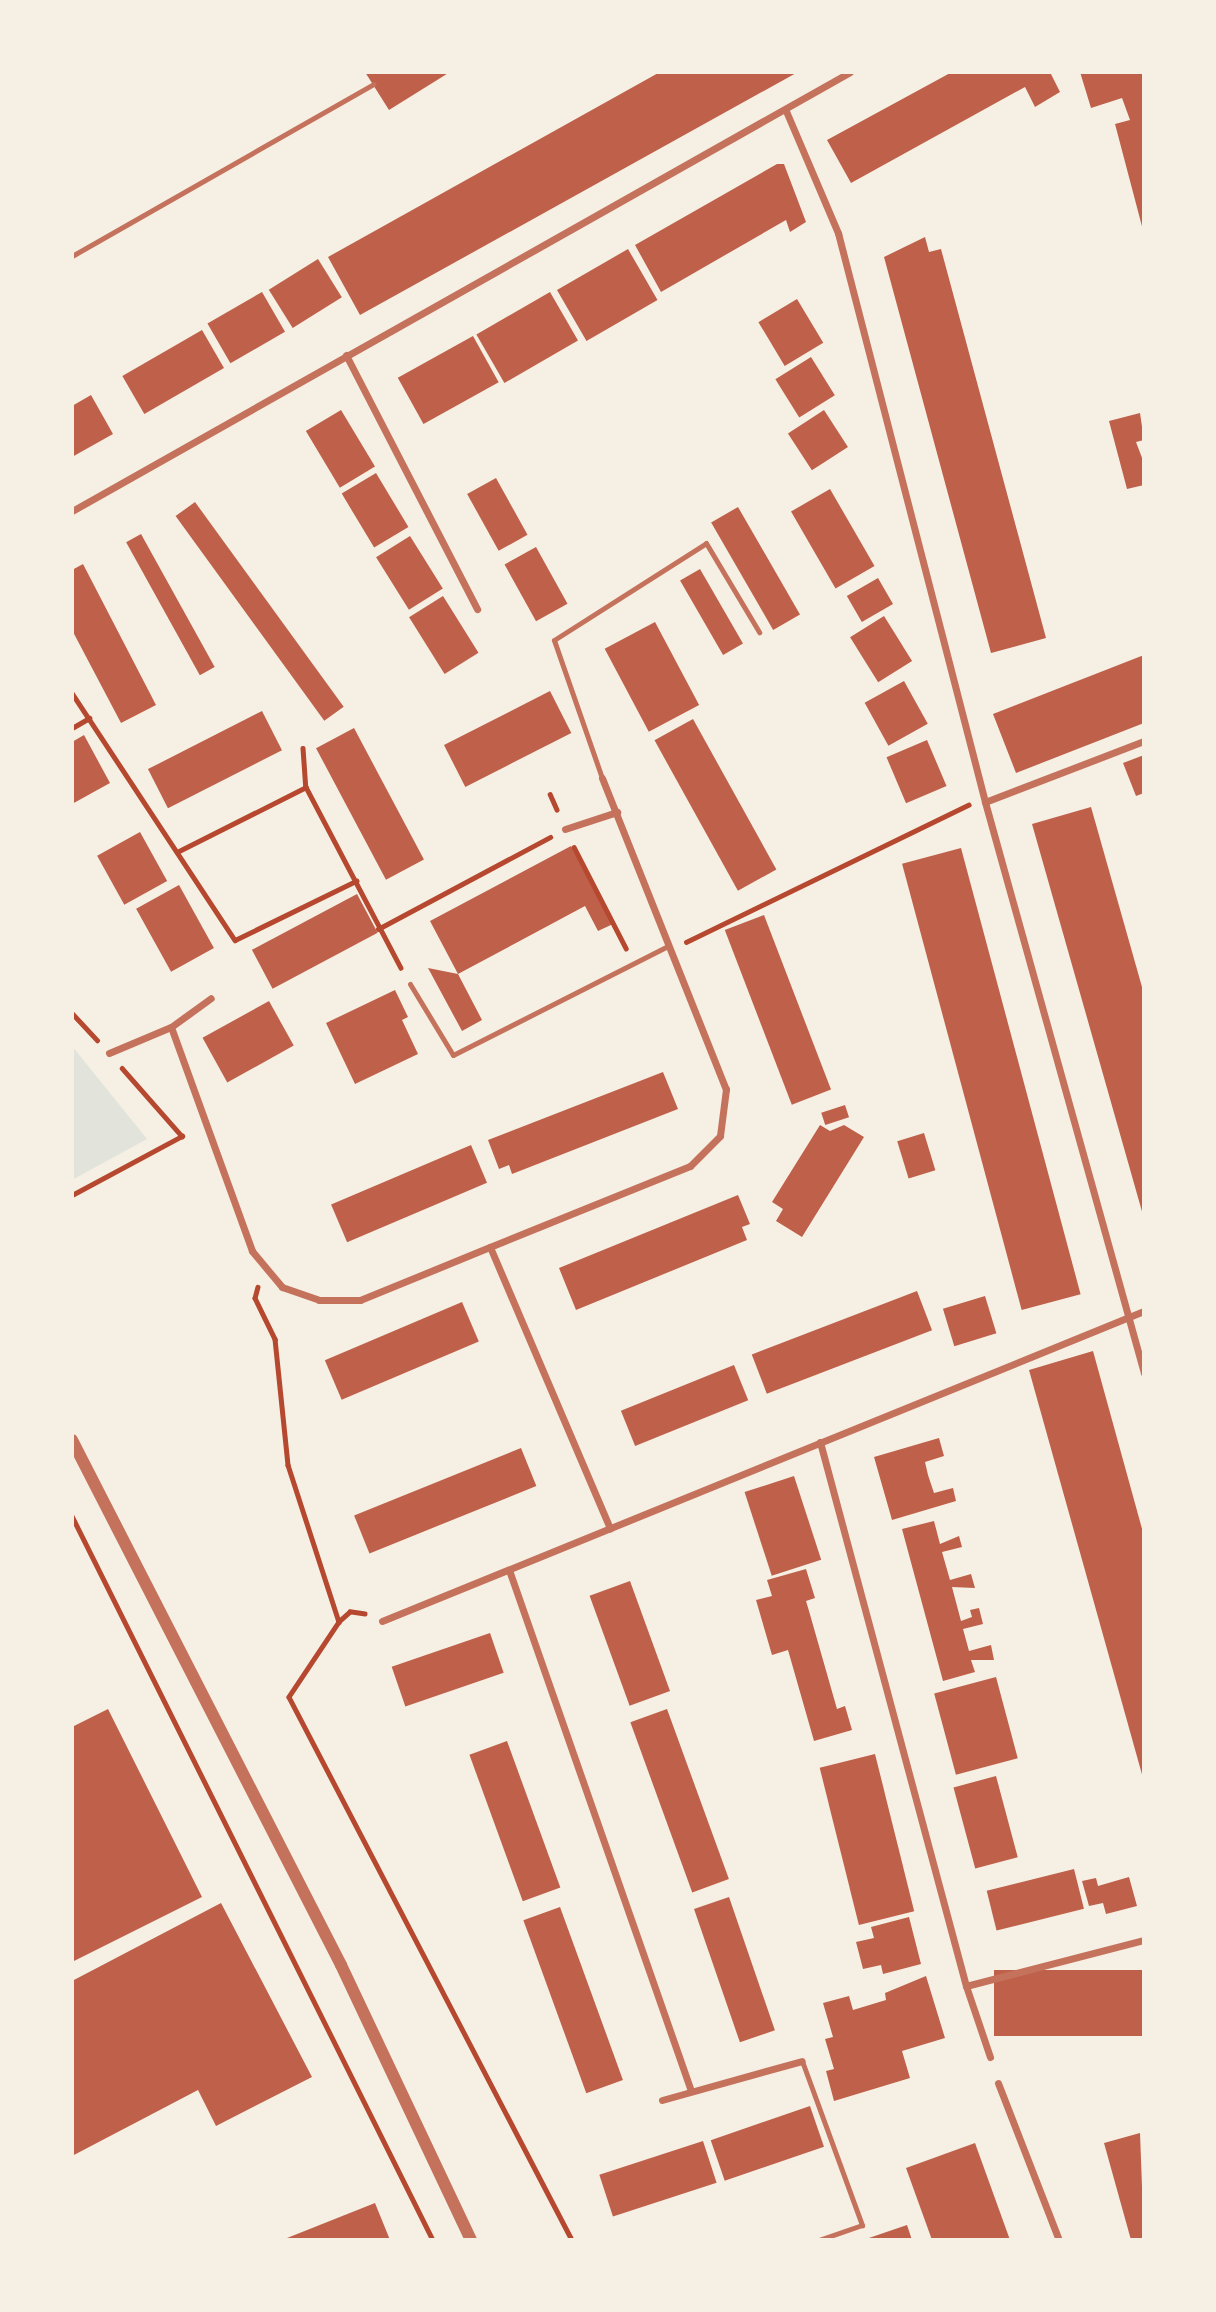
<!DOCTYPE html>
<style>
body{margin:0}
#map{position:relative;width:1216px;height:2312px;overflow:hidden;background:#f6efe4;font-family:"Titillium Web",sans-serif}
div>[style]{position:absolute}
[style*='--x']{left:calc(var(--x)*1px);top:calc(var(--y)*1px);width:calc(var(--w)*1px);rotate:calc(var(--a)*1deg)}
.green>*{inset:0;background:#e2e4dc}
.building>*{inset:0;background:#bf614a;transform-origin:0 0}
.path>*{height:4.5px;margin:-2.25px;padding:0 2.25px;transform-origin:2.25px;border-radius:2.25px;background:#b5482f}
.service>*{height:5px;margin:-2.5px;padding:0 2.5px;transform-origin:2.5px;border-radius:2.5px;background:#c5725c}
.minor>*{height:7px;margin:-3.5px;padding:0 3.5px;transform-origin:3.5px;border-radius:3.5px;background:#c5725c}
.tertiary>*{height:12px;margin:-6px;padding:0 6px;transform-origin:6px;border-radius:6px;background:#c5725c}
span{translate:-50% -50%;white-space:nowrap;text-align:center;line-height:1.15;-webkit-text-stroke:5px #f6efe4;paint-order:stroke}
.frame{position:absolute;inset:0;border:74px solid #f6efe4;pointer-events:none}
</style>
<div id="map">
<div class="green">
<i style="clip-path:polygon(72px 1046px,147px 1139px,72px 1180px)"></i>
</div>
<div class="building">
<i style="clip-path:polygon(365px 72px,450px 72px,389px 110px)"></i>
<i style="clip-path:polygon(660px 72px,798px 72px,360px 315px,328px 257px)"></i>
<i style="clip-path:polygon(952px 72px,1050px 72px,1060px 92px,1035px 107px,1025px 87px,851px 183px,827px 140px)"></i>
<i style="clip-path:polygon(1080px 72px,1144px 72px,1144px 234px,1115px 124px,1130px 120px,1122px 98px,1091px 108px)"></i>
<i style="clip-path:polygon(777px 164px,784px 164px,806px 222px,790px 232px,786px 220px,661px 292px,635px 245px)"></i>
<i style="clip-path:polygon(925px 237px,929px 252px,941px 249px,1046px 638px,991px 653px,884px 257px)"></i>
<i style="left:628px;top:249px;width:59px;height:82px;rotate:60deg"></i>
<i style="left:318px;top:259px;width:45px;height:58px;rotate:58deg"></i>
<i style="left:262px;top:292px;width:46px;height:63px;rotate:60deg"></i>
<i style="left:550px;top:292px;width:56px;height:85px;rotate:60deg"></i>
<i style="left:797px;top:299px;width:51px;height:45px;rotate:59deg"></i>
<i style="left:202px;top:330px;width:44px;height:92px;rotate:60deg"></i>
<i style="left:473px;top:336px;width:53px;height:86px;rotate:61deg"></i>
<i style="left:811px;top:357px;width:45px;height:42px;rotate:58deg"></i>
<i style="clip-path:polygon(91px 395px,113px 434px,72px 457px,72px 406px)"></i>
<i style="left:341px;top:410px;width:66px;height:41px;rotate:59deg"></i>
<i style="left:824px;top:410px;width:44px;height:43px;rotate:57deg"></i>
<i style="clip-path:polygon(1140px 413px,1144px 440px,1136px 442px,1144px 463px,1144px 485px,1127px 489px,1109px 421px)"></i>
<i style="left:376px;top:473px;width:63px;height:40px;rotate:59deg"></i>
<i style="left:496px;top:478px;width:65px;height:33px;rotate:61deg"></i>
<i style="left:830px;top:489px;width:89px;height:45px;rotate:60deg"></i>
<i style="left:195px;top:502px;width:253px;height:24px;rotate:54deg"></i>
<i style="left:738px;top:507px;width:124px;height:31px;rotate:60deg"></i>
<i style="left:141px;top:534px;width:152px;height:17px;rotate:61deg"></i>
<i style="left:410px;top:536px;width:62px;height:40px;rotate:58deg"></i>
<i style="left:536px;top:547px;width:65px;height:36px;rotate:61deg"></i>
<i style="clip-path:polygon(83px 564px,156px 705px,121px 723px,72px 630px,72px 570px)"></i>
<i style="left:700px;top:569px;width:86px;height:23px;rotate:60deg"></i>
<i style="left:878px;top:578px;width:30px;height:36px;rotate:60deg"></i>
<i style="left:443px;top:596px;width:67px;height:40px;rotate:58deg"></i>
<i style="left:884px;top:616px;width:53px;height:40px;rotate:58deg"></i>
<i style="left:655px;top:622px;width:94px;height:57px;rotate:62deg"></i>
<i style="clip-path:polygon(1144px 655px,1144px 723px,1016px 773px,993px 714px)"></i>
<i style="left:904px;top:681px;width:49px;height:45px;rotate:61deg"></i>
<i style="left:550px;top:691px;width:47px;height:119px;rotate:63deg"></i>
<i style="left:262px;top:711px;width:44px;height:128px;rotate:63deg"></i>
<i style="left:693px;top:719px;width:172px;height:44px;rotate:61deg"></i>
<i style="left:354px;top:728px;width:149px;height:43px;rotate:62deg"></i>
<i style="clip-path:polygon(84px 735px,110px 783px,72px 804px,72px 742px)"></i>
<i style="left:927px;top:740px;width:50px;height:44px;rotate:67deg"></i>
<i style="clip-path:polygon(1144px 755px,1144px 793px,1136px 796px,1123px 763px)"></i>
<i style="clip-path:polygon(1091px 807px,1144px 994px,1143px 1215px,1032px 824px)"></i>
<i style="left:140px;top:832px;width:56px;height:49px;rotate:61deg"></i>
<i style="clip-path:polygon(571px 846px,613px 924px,598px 931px,585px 906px,458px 974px,482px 1020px,462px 1031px,428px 968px,458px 974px,430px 921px)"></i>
<i style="left:961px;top:848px;width:462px;height:61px;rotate:75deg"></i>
<i style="left:179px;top:885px;width:72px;height:49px;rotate:61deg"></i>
<i style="left:357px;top:894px;width:44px;height:119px;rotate:62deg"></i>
<i style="left:764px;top:915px;width:187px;height:42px;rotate:69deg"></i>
<i style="clip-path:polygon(395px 990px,408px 1017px,402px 1020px,418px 1054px,355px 1084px,326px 1023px)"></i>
<i style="left:269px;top:1001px;width:51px;height:76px;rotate:61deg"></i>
<i style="clip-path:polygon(663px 1072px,678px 1109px,512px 1174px,509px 1165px,499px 1169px,488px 1140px)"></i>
<i style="left:845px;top:1105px;width:13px;height:25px;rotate:72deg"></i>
<i style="clip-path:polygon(820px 1125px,830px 1131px,844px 1125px,864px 1137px,802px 1237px,776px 1221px,783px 1209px,772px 1202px)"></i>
<i style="left:924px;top:1133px;width:39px;height:28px;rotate:73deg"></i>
<i style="left:471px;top:1145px;width:41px;height:152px;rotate:67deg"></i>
<i style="clip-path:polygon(738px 1195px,750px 1224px,742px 1227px,747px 1240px,576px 1310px,559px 1268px)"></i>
<i style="left:917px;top:1291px;width:42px;height:177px;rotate:69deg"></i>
<i style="left:985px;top:1296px;width:39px;height:44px;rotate:73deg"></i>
<i style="left:462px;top:1302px;width:43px;height:149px;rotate:67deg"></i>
<i style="clip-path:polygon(1093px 1351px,1144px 1536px,1143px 1778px,1029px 1370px)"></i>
<i style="left:734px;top:1365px;width:38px;height:122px;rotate:68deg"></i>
<i style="clip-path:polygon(939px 1438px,944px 1456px,925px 1462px,928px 1475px,934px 1493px,953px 1488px,956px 1501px,892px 1520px,874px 1457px)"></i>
<i style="left:521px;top:1448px;width:41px;height:180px;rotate:68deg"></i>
<i style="left:794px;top:1476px;width:88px;height:52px;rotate:72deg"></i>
<i style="clip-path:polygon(934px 1521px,940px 1544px,959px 1536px,962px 1547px,942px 1552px,950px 1580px,971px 1574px,975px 1588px,952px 1587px,961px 1621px,972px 1617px,970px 1610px,979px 1608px,983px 1624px,963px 1629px,969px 1651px,991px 1645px,994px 1660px,971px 1660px,975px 1672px,943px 1681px,902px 1529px)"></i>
<i style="clip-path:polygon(806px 1569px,815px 1598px,806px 1601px,809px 1611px,837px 1709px,845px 1706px,852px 1730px,814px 1741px,788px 1650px,772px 1655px,756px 1600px,772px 1596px,767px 1580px)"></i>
<i style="left:630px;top:1581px;width:117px;height:43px;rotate:70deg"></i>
<i style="left:490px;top:1633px;width:42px;height:104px;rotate:71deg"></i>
<i style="left:996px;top:1677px;width:84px;height:64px;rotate:75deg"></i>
<i style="clip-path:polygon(108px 1709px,202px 1897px,72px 1962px,72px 1727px)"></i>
<i style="left:667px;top:1709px;width:181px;height:39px;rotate:70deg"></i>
<i style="left:507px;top:1741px;width:156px;height:40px;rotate:70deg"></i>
<i style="left:875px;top:1754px;width:162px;height:57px;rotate:76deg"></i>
<i style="left:996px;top:1776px;width:84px;height:44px;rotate:75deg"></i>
<i style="left:1074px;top:1869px;width:41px;height:90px;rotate:76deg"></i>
<i style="clip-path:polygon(1129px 1877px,1137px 1906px,1106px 1914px,1103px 1903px,1089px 1906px,1082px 1881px,1096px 1878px,1098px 1886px)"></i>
<i style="left:729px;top:1897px;width:141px;height:37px;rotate:71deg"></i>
<i style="clip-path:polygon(221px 1903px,312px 2077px,216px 2126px,198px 2090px,72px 2156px,72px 1981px)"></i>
<i style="left:560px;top:1907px;width:184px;height:39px;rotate:70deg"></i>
<i style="clip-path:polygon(909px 1917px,921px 1964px,883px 1974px,881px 1965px,863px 1969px,856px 1942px,874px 1938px,871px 1927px)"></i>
<i style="left:1144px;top:1970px;width:66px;height:150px;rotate:90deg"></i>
<i style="clip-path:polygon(926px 1976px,945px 2038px,902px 2051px,910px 2078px,834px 2101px,826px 2071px,834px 2069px,825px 2039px,833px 2037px,823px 2003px,849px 1996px,853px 2010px,886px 2000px,885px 1993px)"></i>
<i style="left:810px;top:2106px;width:43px;height:105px;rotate:71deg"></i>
<i style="clip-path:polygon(1140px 2133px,1144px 2240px,1131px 2240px,1104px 2143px)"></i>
<i style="left:703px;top:2141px;width:44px;height:109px;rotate:72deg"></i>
<i style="clip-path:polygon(975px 2143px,1010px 2240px,932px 2240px,906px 2168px)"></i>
<i style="clip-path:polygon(375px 2203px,390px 2240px,282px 2240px)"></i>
<i style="clip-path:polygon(907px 2225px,912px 2240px,863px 2240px)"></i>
</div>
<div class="path">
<i style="--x:72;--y:693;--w:296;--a:56.6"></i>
<i style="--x:235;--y:940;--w:135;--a:-26"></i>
<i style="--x:72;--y:728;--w:20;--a:-30"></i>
<i style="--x:303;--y:748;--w:39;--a:86"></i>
<i style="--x:306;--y:787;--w:204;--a:62.3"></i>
<i style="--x:550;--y:794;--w:17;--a:66"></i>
<i style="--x:574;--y:847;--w:114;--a:62.8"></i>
<i style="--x:177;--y:852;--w:144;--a:-26.7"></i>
<i style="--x:378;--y:929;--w:195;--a:-28.1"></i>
<i style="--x:686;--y:942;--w:314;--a:-25.9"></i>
<i style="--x:72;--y:1013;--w:37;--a:47"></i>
<i style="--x:122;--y:1068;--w:91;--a:48.6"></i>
<i style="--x:72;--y:1195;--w:125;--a:-28.2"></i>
<i style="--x:258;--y:1287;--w:11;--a:105"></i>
<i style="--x:255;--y:1298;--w:46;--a:64"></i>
<i style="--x:275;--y:1339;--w:127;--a:84.1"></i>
<i style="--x:288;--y:1465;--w:165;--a:72"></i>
<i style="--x:72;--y:1516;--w:809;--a:63.5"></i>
<i style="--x:365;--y:1614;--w:15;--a:-172"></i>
<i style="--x:350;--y:1612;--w:15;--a:138"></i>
<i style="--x:339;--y:1622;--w:90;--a:123.7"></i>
<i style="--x:289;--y:1697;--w:612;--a:62.47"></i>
</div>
<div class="service">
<i style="--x:72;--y:256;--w:347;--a:-29.7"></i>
<i style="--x:602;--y:778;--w:146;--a:-109.2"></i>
<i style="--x:554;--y:640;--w:180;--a:-32.5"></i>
<i style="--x:706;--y:543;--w:104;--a:59.2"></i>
<i style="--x:410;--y:984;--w:83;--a:58.8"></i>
<i style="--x:453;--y:1055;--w:241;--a:-26.9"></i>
<i style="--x:802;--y:2061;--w:175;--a:69.9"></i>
<i style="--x:862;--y:2225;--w:46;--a:160.8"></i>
</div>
<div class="minor">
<i style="--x:786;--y:111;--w:133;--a:66.9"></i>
<i style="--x:838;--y:233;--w:588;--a:75.51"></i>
<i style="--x:985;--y:802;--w:593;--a:74.44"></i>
<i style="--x:346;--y:355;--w:286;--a:62.7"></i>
<i style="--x:72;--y:511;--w:893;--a:-29.43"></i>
<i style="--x:602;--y:778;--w:335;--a:68.3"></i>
<i style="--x:726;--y:1089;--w:47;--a:97.3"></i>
<i style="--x:720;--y:1136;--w:42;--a:135"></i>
<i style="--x:690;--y:1166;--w:216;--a:158"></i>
<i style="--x:490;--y:1247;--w:306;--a:66.9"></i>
<i style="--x:985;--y:802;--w:170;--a:-21"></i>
<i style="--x:565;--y:829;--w:55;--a:-18.1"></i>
<i style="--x:171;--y:1027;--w:238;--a:70.1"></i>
<i style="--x:252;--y:1251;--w:47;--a:50.2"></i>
<i style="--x:282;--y:1287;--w:39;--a:19"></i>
<i style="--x:319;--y:1300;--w:41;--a:0"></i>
<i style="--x:360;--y:1300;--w:140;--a:-22.2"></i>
<i style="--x:109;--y:1053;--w:67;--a:-22.8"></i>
<i style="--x:171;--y:1027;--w:49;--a:-35.9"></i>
<i style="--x:820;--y:1442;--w:563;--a:74.98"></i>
<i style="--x:966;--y:1986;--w:75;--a:71.3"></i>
<i style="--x:509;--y:1570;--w:552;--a:70.74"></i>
<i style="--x:382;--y:1621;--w:823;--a:-22.14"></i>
<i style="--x:966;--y:1986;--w:184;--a:-14.5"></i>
<i style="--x:998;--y:2083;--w:168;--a:68.8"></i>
<i style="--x:662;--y:2100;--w:145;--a:-15.6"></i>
</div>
<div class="tertiary">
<i style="--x:72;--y:1440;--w:590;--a:62.87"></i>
<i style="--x:341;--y:1965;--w:304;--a:64.7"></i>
</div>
<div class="frame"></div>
</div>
